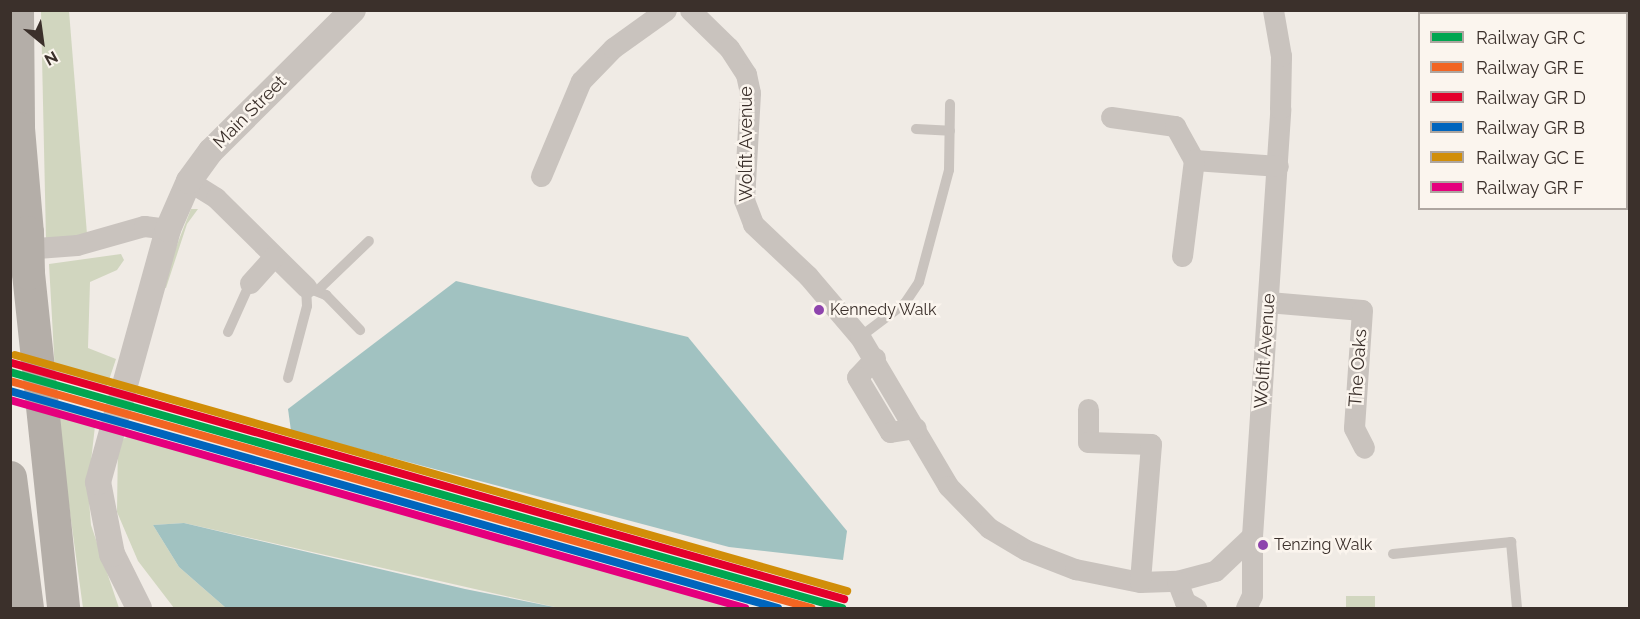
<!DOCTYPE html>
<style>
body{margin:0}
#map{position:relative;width:1640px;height:619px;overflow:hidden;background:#f0ebe5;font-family:Raleway,sans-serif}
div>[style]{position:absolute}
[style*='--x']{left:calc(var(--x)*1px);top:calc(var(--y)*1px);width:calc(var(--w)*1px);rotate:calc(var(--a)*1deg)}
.green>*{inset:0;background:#d1d6bf;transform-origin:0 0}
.water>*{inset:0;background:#a1c2c1}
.service>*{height:10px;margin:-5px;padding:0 5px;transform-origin:5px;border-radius:5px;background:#c9c3be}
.minor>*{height:21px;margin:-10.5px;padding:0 10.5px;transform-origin:10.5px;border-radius:10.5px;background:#c9c3be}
.tertiary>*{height:26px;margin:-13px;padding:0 13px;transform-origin:13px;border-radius:13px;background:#c9c3be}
.trunk>*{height:33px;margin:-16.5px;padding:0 16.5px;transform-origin:16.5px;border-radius:16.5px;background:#b4aea8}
.trunk-bridge>*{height:33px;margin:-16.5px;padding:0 16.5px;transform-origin:16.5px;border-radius:16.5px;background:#b4aea8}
.rail-1>*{height:8px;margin:-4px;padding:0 4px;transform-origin:4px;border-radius:4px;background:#00a651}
.rail-2>*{height:8px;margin:-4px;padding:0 4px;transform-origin:4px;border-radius:4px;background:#f26522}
.rail-3>*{height:8px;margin:-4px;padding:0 4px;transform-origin:4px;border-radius:4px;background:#e4002b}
.rail-4>*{height:8px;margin:-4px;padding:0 4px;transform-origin:4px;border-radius:4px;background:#0065bd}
.rail-5>*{height:8px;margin:-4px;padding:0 4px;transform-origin:4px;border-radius:4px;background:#d18e09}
.rail-6>*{height:8px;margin:-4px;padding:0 4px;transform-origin:4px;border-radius:4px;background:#e5007d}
.dots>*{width:16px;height:16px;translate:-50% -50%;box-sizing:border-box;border:3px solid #fbf5ee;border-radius:50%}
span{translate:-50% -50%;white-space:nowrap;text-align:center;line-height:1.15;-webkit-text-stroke:5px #fbf5ee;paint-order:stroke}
.bus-label{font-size:16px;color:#3b302b}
.left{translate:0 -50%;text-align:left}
.street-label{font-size:18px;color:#3b302b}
.frame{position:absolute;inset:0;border:12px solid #3b302b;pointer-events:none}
.legend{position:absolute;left:1418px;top:12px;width:210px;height:198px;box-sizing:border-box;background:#fbf5ee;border:2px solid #aea6a0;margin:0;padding:8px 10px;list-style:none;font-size:18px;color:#3b302b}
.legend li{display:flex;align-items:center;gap:12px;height:30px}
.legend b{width:30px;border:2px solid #aea6a0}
.north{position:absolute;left:12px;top:12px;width:60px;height:60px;-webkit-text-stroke:4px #fbf5ee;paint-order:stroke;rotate:151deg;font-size:16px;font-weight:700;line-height:24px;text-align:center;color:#3b302b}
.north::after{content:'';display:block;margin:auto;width:21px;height:27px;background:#3b302b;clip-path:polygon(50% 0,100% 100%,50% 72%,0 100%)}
</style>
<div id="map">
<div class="green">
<i style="clip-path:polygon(41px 11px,69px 11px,87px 234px,46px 240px)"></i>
<i style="clip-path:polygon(191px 209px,198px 209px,187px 224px,166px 288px,160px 288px)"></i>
<i style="clip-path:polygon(121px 254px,124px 260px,117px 270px,90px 282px,88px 348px,116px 359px,106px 389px,55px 372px,49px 264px)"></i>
<i style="clip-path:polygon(55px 403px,96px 417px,88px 488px,91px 525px,119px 608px,83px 608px)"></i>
<i style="clip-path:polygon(134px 434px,734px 608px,559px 608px,184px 523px,153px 525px,179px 567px,226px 608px,174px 608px,138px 561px,117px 512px,118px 441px)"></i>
<i style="left:1346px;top:596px;width:29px;height:12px"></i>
</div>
<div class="water">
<i style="clip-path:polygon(456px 281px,688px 337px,847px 531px,843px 560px,729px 547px,291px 431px,288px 409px)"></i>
<i style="clip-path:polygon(184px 523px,465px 589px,559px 608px,226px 608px,179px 567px,153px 525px)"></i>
</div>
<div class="service">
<i style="--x:916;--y:129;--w:34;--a:3"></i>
<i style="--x:317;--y:291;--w:72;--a:-43.9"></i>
<i style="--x:228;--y:332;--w:54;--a:-65.8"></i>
<i style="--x:860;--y:337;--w:56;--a:-37.1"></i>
<i style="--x:905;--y:303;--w:25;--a:-56"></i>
<i style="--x:919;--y:282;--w:116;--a:-75"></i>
<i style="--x:949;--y:170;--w:66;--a:-89.1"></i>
<i style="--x:288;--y:378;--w:74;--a:-75.2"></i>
<i style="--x:307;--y:306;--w:19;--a:-93"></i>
<i style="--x:306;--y:287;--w:22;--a:22"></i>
<i style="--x:326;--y:295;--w:49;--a:45.8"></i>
<i style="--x:1393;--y:554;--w:119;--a:-5.8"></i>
<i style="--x:1511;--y:542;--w:66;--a:84.8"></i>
</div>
<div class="minor">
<i style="--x:690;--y:10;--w:54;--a:44.3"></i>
<i style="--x:729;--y:48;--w:31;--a:57"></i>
<i style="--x:746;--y:74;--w:19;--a:78"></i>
<i style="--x:750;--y:93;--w:107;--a:93.2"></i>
<i style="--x:744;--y:200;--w:26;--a:69"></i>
<i style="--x:753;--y:224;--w:76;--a:43.4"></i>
<i style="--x:808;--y:276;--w:80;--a:49.6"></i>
<i style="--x:860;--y:337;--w:173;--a:59.4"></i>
<i style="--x:948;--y:486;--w:59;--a:45.7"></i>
<i style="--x:989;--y:528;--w:43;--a:30.7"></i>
<i style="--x:1026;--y:550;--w:53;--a:21.2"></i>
<i style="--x:1075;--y:569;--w:66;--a:11.3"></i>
<i style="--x:1140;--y:582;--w:37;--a:-2"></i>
<i style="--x:1177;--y:581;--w:39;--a:-15"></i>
<i style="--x:1215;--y:571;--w:51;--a:-43.4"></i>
<i style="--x:1252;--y:536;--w:428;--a:-86.2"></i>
<i style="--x:1280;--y:109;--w:53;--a:-88.9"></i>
<i style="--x:1281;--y:56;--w:47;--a:-99.9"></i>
<i style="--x:1626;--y:28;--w:62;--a:86.3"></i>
<i style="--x:1111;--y:117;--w:65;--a:8"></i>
<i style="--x:1175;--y:126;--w:39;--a:61"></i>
<i style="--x:1194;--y:160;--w:84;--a:4.1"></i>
<i style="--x:541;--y:176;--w:103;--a:-67.2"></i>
<i style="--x:581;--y:81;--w:46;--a:-45.9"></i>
<i style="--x:613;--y:48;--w:65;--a:-35.6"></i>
<i style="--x:189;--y:181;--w:32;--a:32"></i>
<i style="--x:216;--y:198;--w:127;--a:44.7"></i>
<i style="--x:10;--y:250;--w:67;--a:-4.3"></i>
<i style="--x:77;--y:245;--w:70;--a:-15.8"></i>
<i style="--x:144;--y:226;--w:24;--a:7"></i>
<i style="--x:1182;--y:256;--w:97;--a:-82.9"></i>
<i style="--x:250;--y:283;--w:36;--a:-48"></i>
<i style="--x:1268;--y:302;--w:94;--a:4.9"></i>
<i style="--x:1362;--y:310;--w:118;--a:93.9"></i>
<i style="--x:1354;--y:428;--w:22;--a:63"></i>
<i style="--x:875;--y:358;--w:26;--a:133"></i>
<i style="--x:857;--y:377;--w:64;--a:59"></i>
<i style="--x:890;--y:432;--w:26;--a:-9"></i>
<i style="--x:1088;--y:409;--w:33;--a:90"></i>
<i style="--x:1088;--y:442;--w:63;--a:1.8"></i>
<i style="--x:1151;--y:444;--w:138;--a:94.6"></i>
<i style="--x:1177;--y:581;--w:22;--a:69"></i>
<i style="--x:1185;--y:602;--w:13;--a:29"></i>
<i style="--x:1246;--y:608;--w:14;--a:-65"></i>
<i style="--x:1252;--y:595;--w:59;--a:-90"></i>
</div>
<div class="tertiary">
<i style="--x:139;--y:608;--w:60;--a:-116.6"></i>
<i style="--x:112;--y:554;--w:73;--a:-101"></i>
<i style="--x:98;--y:482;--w:263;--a:-74.5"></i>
<i style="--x:168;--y:229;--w:52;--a:-66.4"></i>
<i style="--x:189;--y:181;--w:37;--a:-54"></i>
<i style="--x:211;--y:151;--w:200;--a:-44.8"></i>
</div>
<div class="trunk">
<i style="--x:17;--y:10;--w:118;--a:89.5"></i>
<i style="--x:18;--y:128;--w:104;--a:85.1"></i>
<i style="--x:28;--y:273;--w:337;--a:84"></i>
<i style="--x:10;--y:477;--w:132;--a:82.6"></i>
</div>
<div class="trunk-bridge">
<i style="--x:27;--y:232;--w:41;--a:88.6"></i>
</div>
<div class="rail-1">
<i style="--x:10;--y:372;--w:865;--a:15.84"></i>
</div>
<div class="rail-2">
<i style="--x:10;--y:381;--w:833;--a:15.82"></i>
</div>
<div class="rail-3">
<i style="--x:12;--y:363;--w:865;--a:15.84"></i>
</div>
<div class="rail-4">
<i style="--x:10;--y:391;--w:798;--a:15.78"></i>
</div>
<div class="rail-5">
<i style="--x:15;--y:355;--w:865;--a:15.84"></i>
</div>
<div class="rail-6">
<i style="--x:10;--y:400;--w:764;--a:15.8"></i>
</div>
<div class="dots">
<i style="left:819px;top:310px;background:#8e44ad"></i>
<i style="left:1263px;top:545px;background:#8e44ad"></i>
</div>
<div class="bus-label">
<span class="left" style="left:830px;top:310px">Kennedy Walk</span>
<span class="left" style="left:1274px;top:545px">Tenzing Walk</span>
</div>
<div class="street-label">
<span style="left:250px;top:112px;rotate:-45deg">Main Street</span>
<span style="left:746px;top:144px;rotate:-90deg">Wolfit Avenue</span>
<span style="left:1265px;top:351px;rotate:-86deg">Wolfit Avenue</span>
<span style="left:1358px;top:368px;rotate:-86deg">The Oaks</span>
</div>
<div class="frame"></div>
<ul class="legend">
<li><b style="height:8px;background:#00a651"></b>Railway GR C</li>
<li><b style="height:8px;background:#f26522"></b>Railway GR E</li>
<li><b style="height:8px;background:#e4002b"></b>Railway GR D</li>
<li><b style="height:8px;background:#0065bd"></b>Railway GR B</li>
<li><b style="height:8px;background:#d18e09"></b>Railway GC E</li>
<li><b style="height:8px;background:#e5007d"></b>Railway GR F</li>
</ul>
<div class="north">N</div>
</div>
